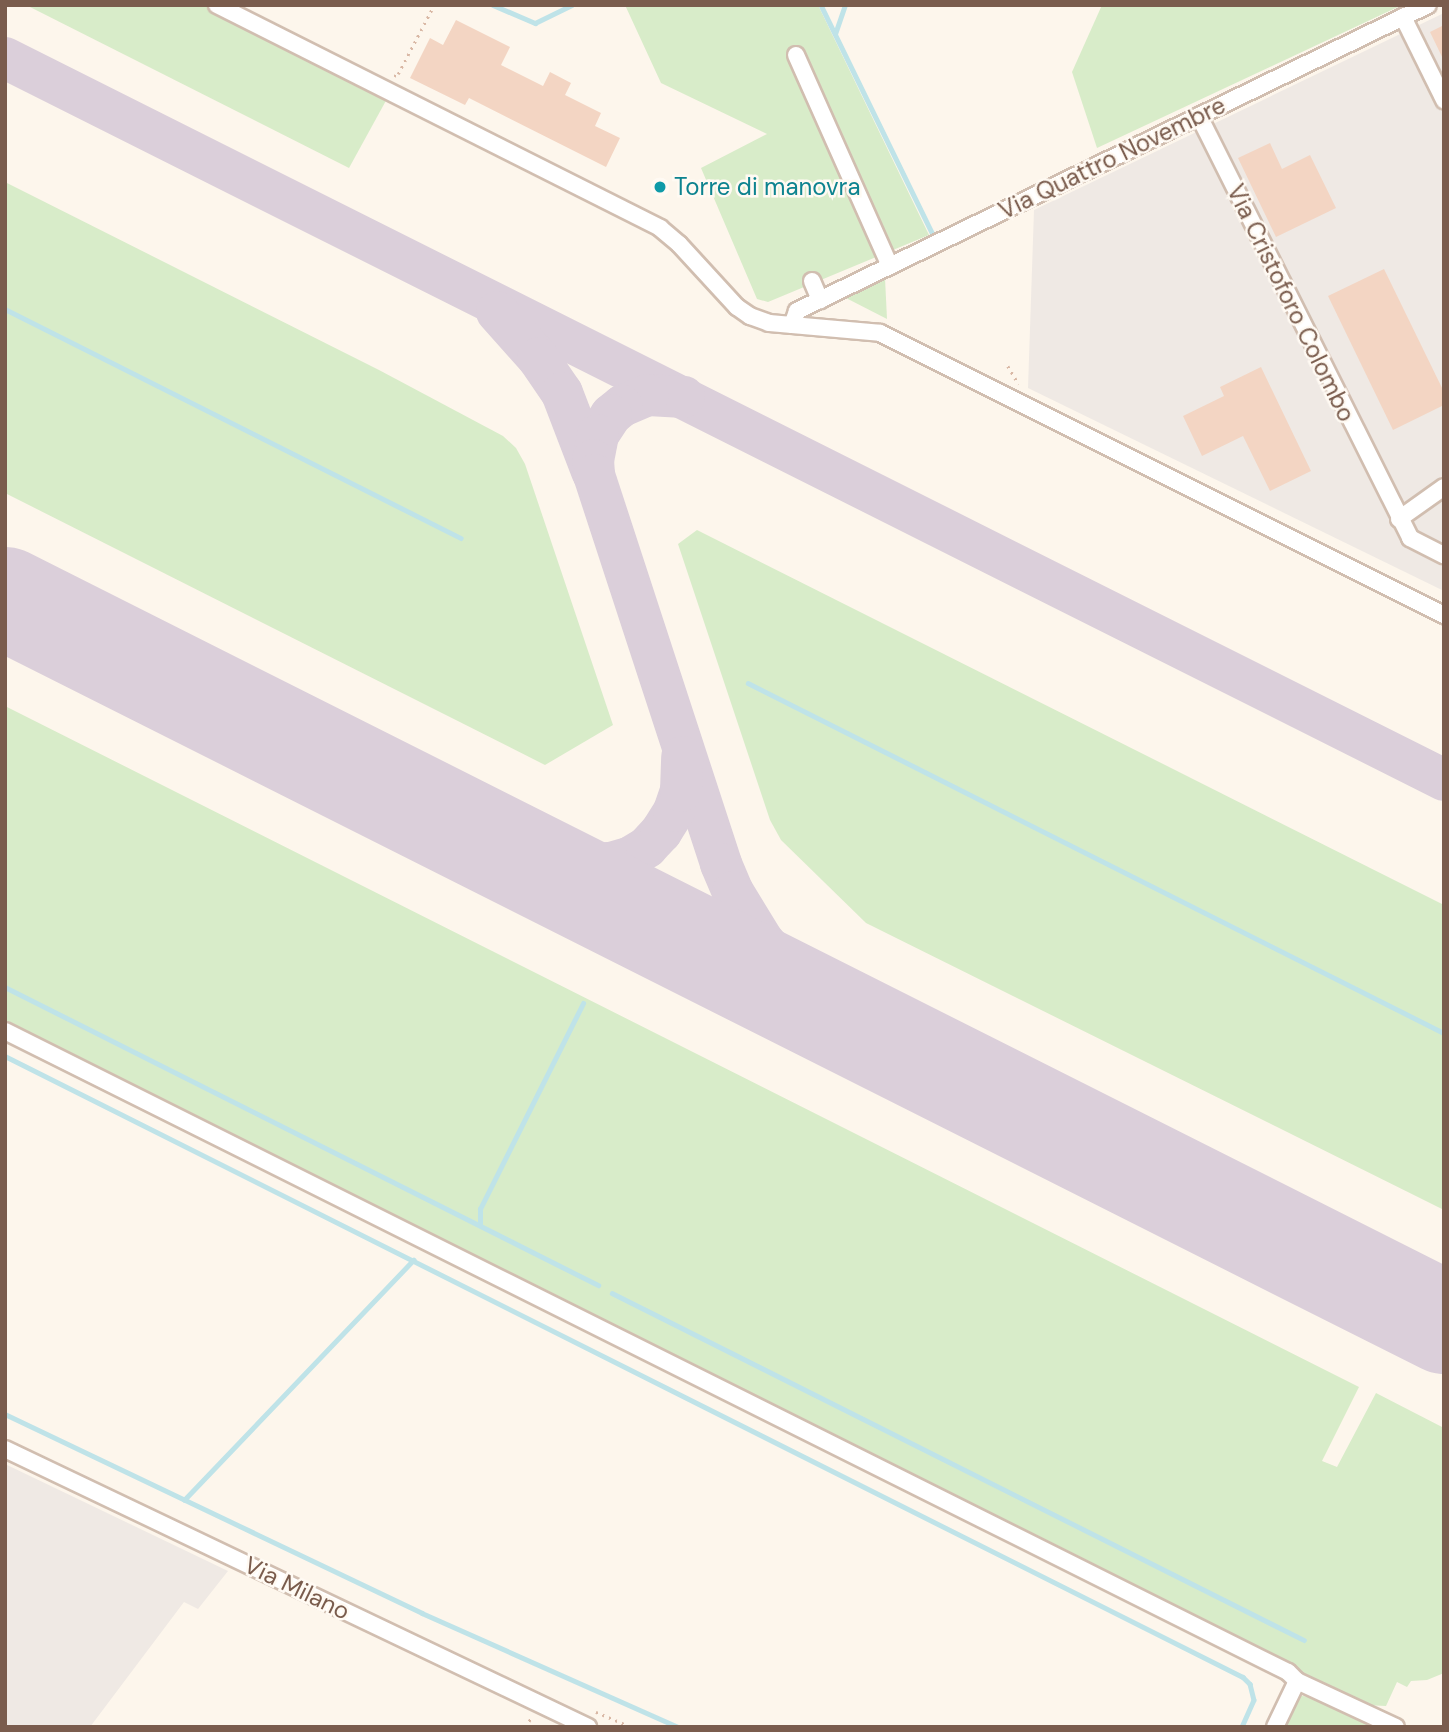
<!DOCTYPE html>
<style>
body{margin:0}
#map{position:relative;width:1449px;height:1732px;overflow:hidden;background:#fdf6ec;font-family:"DM Sans",sans-serif}
div>[style]{position:absolute}
[style*='--x']{left:calc(var(--x)*1px);top:calc(var(--y)*1px);width:calc(var(--w)*1px);rotate:calc(var(--a)*1deg)}
.industrial>*{inset:0;background:#efe9e4}
.green>*{inset:0;background:#d8ecc9}
.stream>*{height:4.5px;margin:-2.25px;padding:0 2.25px;transform-origin:2.25px;border-radius:2.25px;background:#bfe3e8}
.taxiway>*{height:42px;margin:-21px;padding:0 21px;transform-origin:21px;border-radius:21px;background:#dbcfda}
.runway>*{height:103px;margin:-51.5px;padding:0 51.5px;transform-origin:51.5px;border-radius:51.5px;background:#dbcfda}
.building>*{inset:0;background:#f3d5c3}
.path>*{height:2.5px;margin-top:-1.25px;transform-origin:0;background:repeating-linear-gradient(90deg,#d9b8a5 0 2px,transparent 0 7px)}
.roads{filter:drop-shadow(2px 0 #d1beb0) drop-shadow(-2px 0 #d1beb0) drop-shadow(0 2px #d1beb0) drop-shadow(0 -2px #d1beb0)}
.minor>*{height:16px;margin:-8px;padding:0 8px;transform-origin:8px;border-radius:8px;background:#fff}
.dots>*{width:19px;height:19px;translate:-50% -50%;box-sizing:border-box;border:4px solid #fffaf3;border-radius:50%}
span{translate:-50% -50%;white-space:nowrap;text-align:center;line-height:1.15;-webkit-text-stroke:5px #fffaf3;paint-order:stroke}
.street-label{font-size:24px;color:#7a5c4d}
.culture-label{font-size:24px;color:#0d838f}
.left{translate:0 -50%;text-align:left}
.frame{position:absolute;inset:0;border:7px solid #7a5c4d;pointer-events:none}
</style>
<div id="map">
<div class="industrial">
<i style="clip-path:polygon(1444px 13px,1444px 591px,1028px 388px,1034px 210px)"></i>
<i style="clip-path:polygon(5px 1464px,228px 1571px,198px 1609px,184px 1602px,90px 1727px,5px 1727px)"></i>
</div>
<div class="green">
<i style="clip-path:polygon(26px 5px,204px 5px,388px 97px,349px 168px)"></i>
<i style="clip-path:polygon(625px 5px,818px 5px,929px 235px,768px 302px,757px 299px,701px 168px,767px 134px,661px 83px)"></i>
<i style="clip-path:polygon(1102px 5px,1402px 5px,1097px 148px,1072px 72px)"></i>
<i style="clip-path:polygon(5px 182px,379px 370px,503px 436px,516px 448px,525px 464px,613px 725px,545px 765px,5px 493px)"></i>
<i style="clip-path:polygon(885px 278px,887px 319px,846px 298px)"></i>
<i style="clip-path:polygon(697px 530px,1444px 905px,1444px 1210px,866px 923px,781px 840px,770px 820px,678px 544px)"></i>
<i style="clip-path:polygon(5px 706px,1359px 1387px,1322px 1461px,1337px 1467px,1376px 1393px,1444px 1428px,1444px 1673px,1427px 1680px,1411px 1681px,1407px 1687px,1397px 1682px,1386px 1706px,1365px 1705px,1289px 1667px,1285px 1660px,5px 1022px)"></i>
<i style="clip-path:polygon(1297px 1695px,1331px 1701px,1383px 1727px,1281px 1727px)"></i>
</div>
<div class="stream">
<i style="--x:493;--y:5;--w:46;--a:23.2"></i>
<i style="--x:535;--y:23;--w:41;--a:-25.9"></i>
<i style="--x:821;--y:5;--w:258;--a:64"></i>
<i style="--x:835;--y:34;--w:31;--a:-71"></i>
<i style="--x:5;--y:309;--w:510;--a:26.67"></i>
<i style="--x:748;--y:683;--w:779;--a:26.7"></i>
<i style="--x:5;--y:987;--w:664;--a:26.68"></i>
<i style="--x:5;--y:1056;--w:1385;--a:26.64"></i>
<i style="--x:1243;--y:1677;--w:10;--a:45"></i>
<i style="--x:1250;--y:1684;--w:16;--a:76"></i>
<i style="--x:1254;--y:1700;--w:30;--a:114"></i>
<i style="--x:480;--y:1226;--w:17;--a:-90"></i>
<i style="--x:480;--y:1209;--w:230;--a:-63.4"></i>
<i style="--x:612;--y:1293;--w:774;--a:26.63"></i>
<i style="--x:5;--y:1414;--w:462;--a:25.5"></i>
<i style="--x:422;--y:1613;--w:280;--a:24"></i>
<i style="--x:184;--y:1500;--w:332;--a:-46.3"></i>
</div>
<div class="taxiway">
<i style="--x:5;--y:58;--w:1610;--a:26.64"></i>
<i style="--x:497;--y:312;--w:62;--a:48.3"></i>
<i style="--x:538;--y:358;--w:42;--a:55.6"></i>
<i style="--x:562;--y:393;--w:84;--a:69"></i>
<i style="--x:684;--y:397;--w:36;--a:-177"></i>
<i style="--x:648;--y:395;--w:28;--a:157"></i>
<i style="--x:622;--y:406;--w:14;--a:141"></i>
<i style="--x:611;--y:415;--w:24;--a:123"></i>
<i style="--x:598;--y:435;--w:25;--a:101"></i>
<i style="--x:593;--y:460;--w:15;--a:86"></i>
<i style="--x:594;--y:475;--w:409;--a:71.9"></i>
<i style="--x:721;--y:864;--w:30;--a:67"></i>
<i style="--x:733;--y:892;--w:57;--a:58.5"></i>
<i style="--x:763;--y:941;--w:54;--a:48"></i>
<i style="--x:799;--y:981;--w:65;--a:40.6"></i>
<i style="--x:512;--y:853;--w:68;--a:9.3"></i>
<i style="--x:579;--y:864;--w:32;--a:-2"></i>
<i style="--x:611;--y:863;--w:19;--a:-16"></i>
<i style="--x:629;--y:858;--w:21;--a:-31"></i>
<i style="--x:647;--y:847;--w:21;--a:-47"></i>
<i style="--x:661;--y:832;--w:25;--a:-58"></i>
<i style="--x:674;--y:811;--w:21;--a:-71"></i>
<i style="--x:681;--y:791;--w:34;--a:-88"></i>
</div>
<div class="runway">
<i style="--x:5;--y:598;--w:1611;--a:26.71"></i>
</div>
<div class="building">
<i style="clip-path:polygon(456px 20px,510px 47px,501px 65px,543px 86px,550px 72px,571px 83px,565px 95px,601px 113px,595px 126px,620px 138px,606px 167px,469px 98px,465px 105px,410px 78px,430px 38px,443px 45px)"></i>
<i style="clip-path:polygon(1444px 25px,1444px 61px,1430px 32px)"></i>
<i style="clip-path:polygon(1270px 143px,1282px 169px,1310px 155px,1336px 208px,1276px 237px,1238px 158px)"></i>
<i style="clip-path:polygon(1384px 269px,1444px 392px,1444px 405px,1393px 430px,1328px 296px)"></i>
<i style="clip-path:polygon(1261px 367px,1311px 471px,1270px 491px,1243px 436px,1202px 456px,1183px 416px,1224px 396px,1220px 387px)"></i>
</div>
<div class="path">
<i style="--x:394;--y:76;--w:4;--a:-27"></i>
<i style="--x:398;--y:74;--w:78;--a:-62.4"></i>
<i style="--x:1008;--y:366;--w:21;--a:59"></i>
<i style="--x:596;--y:1712;--w:39;--a:23"></i>
<i style="--x:525;--y:1727;--w:11;--a:-56"></i>
</div>
<div class="roads">
<div class="minor">
<i style="--x:217;--y:5;--w:496;--a:26.7"></i>
<i style="--x:660;--y:228;--w:25;--a:40"></i>
<i style="--x:679;--y:244;--w:86;--a:47.4"></i>
<i style="--x:737;--y:307;--w:16;--a:35"></i>
<i style="--x:750;--y:316;--w:20;--a:20"></i>
<i style="--x:769;--y:323;--w:111;--a:5.1"></i>
<i style="--x:880;--y:333;--w:631;--a:26.57"></i>
<i style="--x:1403;--y:17;--w:93;--a:63.7"></i>
<i style="--x:796;--y:55;--w:231;--a:66"></i>
<i style="--x:1199;--y:116;--w:472;--a:63.4"></i>
<i style="--x:1410;--y:538;--w:38;--a:27"></i>
<i style="--x:812;--y:281;--w:21;--a:67"></i>
<i style="--x:792;--y:325;--w:15;--a:-70"></i>
<i style="--x:797;--y:311;--w:701;--a:-25.87"></i>
<i style="--x:1399;--y:519;--w:55;--a:-35.4"></i>
<i style="--x:5;--y:1031;--w:1434;--a:26.55"></i>
<i style="--x:1288;--y:1672;--w:13;--a:45"></i>
<i style="--x:1297;--y:1681;--w:51;--a:115.6"></i>
<i style="--x:5;--y:1449;--w:646;--a:25.49"></i>
<i style="--x:1297;--y:1681;--w:109;--a:24.9"></i>
</div>
</div>
<div class="dots">
<i style="left:660px;top:187px;background:#0f9aa8"></i>
</div>
<div class="street-label">
<span style="left:1112px;top:158px;rotate:-26deg">Via Quattro Novembre</span>
<span style="left:1291px;top:303px;rotate:64deg">Via Cristoforo Colombo</span>
<span style="left:297px;top:1588px;rotate:26deg">Via Milano</span>
</div>
<div class="culture-label">
<span class="left" style="left:674px;top:187px">Torre di manovra</span>
</div>
<div class="frame"></div>
</div>
